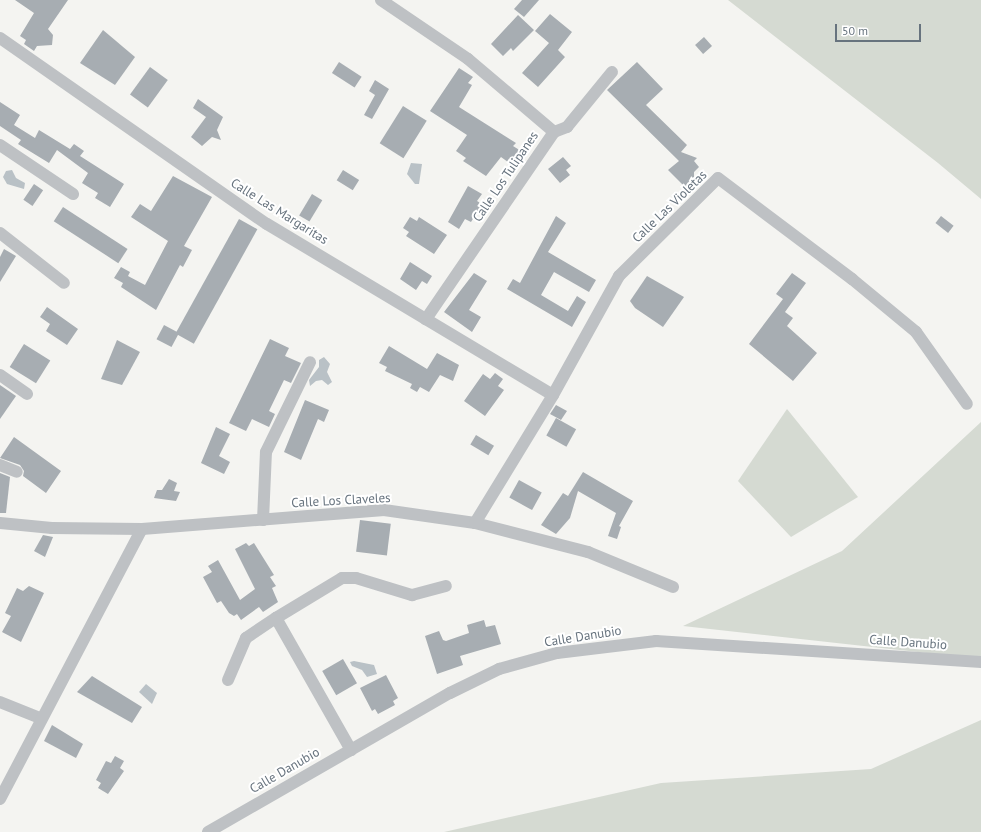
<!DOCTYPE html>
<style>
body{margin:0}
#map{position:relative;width:981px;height:832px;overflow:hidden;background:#f4f4f1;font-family:"PT Sans",sans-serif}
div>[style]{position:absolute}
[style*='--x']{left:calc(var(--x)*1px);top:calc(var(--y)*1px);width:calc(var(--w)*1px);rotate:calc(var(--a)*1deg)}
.green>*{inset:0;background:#d5dad2}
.water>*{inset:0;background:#b9c1c6}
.building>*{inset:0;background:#a7adb2;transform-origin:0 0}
.minor>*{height:12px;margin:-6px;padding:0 6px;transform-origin:6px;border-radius:6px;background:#bec1c4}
span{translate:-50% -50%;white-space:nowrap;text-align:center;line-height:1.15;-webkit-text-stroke:4px #fff;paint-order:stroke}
.street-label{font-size:13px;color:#67737e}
.scale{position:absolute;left:835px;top:24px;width:86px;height:18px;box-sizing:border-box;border:2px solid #67737e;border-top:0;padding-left:5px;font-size:12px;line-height:14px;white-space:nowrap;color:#67737e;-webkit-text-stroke:3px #fff;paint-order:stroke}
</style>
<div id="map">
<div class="green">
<i style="clip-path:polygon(728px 0,981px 0,981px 199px,938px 163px)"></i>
<i style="clip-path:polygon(787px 409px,858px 497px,791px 537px,738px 481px)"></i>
<i style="clip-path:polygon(981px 422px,981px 659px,683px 626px,842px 551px)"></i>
<i style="clip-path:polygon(981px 720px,981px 832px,444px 832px,661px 783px,871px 769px)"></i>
</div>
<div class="water">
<i style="clip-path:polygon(411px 163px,422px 164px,419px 184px,415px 184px,407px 174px)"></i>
<i style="clip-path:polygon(12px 170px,16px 178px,25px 183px,24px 189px,7px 184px,3px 177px,6px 171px)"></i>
<i style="clip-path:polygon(324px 357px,330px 364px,327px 372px,332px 382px,328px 385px,322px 380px,316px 381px,310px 386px,309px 380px,319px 367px,319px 360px)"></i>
<i style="clip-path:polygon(354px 661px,374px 665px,377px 674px,367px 677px,362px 670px,352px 666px,350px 662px)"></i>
<i style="clip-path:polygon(146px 684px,157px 693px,152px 704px,139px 692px)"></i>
</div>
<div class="building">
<i style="clip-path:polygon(15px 0,68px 0,48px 29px,53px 35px,52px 45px,37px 46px,34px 51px,24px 44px,26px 40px,20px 36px,34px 13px)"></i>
<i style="clip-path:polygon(522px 0,539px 0,524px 17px,514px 9px)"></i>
<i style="clip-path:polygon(550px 14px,572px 32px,558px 50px,565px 57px,538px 87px,522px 73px,549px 43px,535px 31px)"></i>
<i style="clip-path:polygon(518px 15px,534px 30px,513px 51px,511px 48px,503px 56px,491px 44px)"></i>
<i style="clip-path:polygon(103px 30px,135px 57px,115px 85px,80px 63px)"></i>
<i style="left:704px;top:37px;width:12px;height:12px;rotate:48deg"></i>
<i style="left:339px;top:62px;width:27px;height:13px;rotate:33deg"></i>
<i style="clip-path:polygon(637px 62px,663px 89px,646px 105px,687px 145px,681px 152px,697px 158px,694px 161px,699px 167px,694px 172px,694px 182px,687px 189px,668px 170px,679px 161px,607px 90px)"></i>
<i style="left:150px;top:67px;width:22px;height:34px;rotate:36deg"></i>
<i style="clip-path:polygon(459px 68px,473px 77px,468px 83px,472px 85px,459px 107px,516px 143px,513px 146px,521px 151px,512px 165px,501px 157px,486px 176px,463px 161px,466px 158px,456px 151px,467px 135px,430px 111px)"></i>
<i style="clip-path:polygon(375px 80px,389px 89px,372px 119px,364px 115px,375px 95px,369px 91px)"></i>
<i style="clip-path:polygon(198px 99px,223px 117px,217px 130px,221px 140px,212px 137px,202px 146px,191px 137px,206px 117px,193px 108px)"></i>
<i style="clip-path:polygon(0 102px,20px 115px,14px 125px,35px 138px,39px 130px,70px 149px,74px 144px,84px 151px,80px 156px,124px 184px,110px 207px,95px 198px,98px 193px,82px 183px,88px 173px,57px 150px,49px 163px,18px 144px,21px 140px,0 126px)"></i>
<i style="left:403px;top:106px;width:28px;height:44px;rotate:32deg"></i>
<i style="clip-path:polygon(563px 157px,571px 166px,566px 170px,570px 175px,560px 183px,548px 169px)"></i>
<i style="left:343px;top:170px;width:19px;height:12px;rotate:32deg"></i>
<i style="clip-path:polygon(173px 176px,212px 197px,184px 246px,192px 250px,183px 267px,180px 265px,156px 310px,121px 287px,123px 283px,114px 278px,121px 267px,130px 272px,128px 276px,145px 285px,168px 241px,131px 217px,140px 204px,151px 211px)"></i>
<i style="left:34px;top:184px;width:11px;height:19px;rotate:34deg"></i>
<i style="clip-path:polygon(468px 186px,482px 194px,477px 201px,482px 204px,471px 222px,465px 219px,459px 229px,448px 222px)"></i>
<i style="left:312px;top:194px;width:12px;height:25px;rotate:31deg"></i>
<i style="left:63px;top:207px;width:77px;height:17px;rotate:33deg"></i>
<i style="clip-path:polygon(556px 216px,566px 223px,548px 252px,596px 280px,589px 292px,554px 272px,541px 295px,568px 311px,577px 296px,586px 302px,572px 327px,507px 289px,513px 279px,520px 283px)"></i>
<i style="left:941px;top:216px;width:16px;height:9px;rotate:38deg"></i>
<i style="clip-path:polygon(410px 217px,417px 221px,419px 217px,447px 235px,434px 254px,406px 236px,409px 232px,403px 228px)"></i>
<i style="left:239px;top:219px;width:21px;height:131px;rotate:29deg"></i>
<i style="clip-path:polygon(4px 249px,16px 256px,0 282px,0 257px)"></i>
<i style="clip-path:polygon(410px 262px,432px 276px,427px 284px,422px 281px,416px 290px,400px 279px)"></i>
<i style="clip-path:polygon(474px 273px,487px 281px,469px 310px,481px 317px,472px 332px,444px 312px)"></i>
<i style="clip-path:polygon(792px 273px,806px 283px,785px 312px,793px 318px,787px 326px,817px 353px,793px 381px,749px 344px,783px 299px,776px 294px)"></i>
<i style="clip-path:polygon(647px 276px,684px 297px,663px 327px,635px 308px,630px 301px)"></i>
<i style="clip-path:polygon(47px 307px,78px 329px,67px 345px,46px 331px,50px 324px,40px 317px)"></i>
<i style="left:164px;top:325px;width:17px;height:16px;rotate:28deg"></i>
<i style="clip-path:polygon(270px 339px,289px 348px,285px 356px,301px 363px,291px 383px,284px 380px,269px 411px,275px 414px,269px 427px,252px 419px,246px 431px,229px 423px)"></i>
<i style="clip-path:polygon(117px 340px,140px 352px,122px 385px,101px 379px)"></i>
<i style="left:24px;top:344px;width:31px;height:27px;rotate:32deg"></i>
<i style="clip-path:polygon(389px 346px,427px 369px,437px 353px,459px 365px,453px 381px,440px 375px,429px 392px,420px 387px,417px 392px,410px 388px,412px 384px,385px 371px,387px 367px,379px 363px)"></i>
<i style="clip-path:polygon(495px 373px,503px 379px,498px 386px,504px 390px,485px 416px,464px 401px,483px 374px,490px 379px)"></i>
<i style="clip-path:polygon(0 385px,16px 396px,0 419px)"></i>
<i style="clip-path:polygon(305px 400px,329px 410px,324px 422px,318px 419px,301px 460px,284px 452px)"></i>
<i style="clip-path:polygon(556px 405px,567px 411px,561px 420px,550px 414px)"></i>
<i style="left:556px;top:418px;width:23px;height:20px;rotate:29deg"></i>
<i style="clip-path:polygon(216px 427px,230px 434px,219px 456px,230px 462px,224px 474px,201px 463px)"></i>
<i style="left:476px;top:435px;width:21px;height:11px;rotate:31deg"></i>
<i style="clip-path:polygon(14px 437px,61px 471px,46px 493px,23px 476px,24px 471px,20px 465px,0 458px)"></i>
<i style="clip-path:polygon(583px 472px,633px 501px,619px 526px,621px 527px,617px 539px,608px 536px,616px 513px,578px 491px,570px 518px,556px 534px,541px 525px,563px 493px,568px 496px)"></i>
<i style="clip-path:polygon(0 473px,10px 477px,6px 513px,0 513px)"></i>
<i style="clip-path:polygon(169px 479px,177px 483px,174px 491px,180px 492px,176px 501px,154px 498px,157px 490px,162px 490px)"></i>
<i style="left:519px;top:480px;width:26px;height:20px;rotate:29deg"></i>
<i style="left:360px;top:520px;width:31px;height:32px;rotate:7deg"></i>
<i style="clip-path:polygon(43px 535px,53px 537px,45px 557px,34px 551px)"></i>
<i style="clip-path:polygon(246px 543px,249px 546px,254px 543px,274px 575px,270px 577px,276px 586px,272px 588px,278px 602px,263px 612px,259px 607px,241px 620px,237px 614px,234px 616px,229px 613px,221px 601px,217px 603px,203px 577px,212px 572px,208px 566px,218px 560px,240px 600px,255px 589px,235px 549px)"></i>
<i style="clip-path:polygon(29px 586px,44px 593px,21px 642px,2px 632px,11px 616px,5px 613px,17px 588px,23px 591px)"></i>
<i style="clip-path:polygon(484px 620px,486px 627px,495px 625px,501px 644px,460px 656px,463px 665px,437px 674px,425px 636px,439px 631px,443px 640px,446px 641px,469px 633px,467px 625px)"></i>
<i style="left:343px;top:659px;width:28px;height:24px;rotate:60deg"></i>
<i style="clip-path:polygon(386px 675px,398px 698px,393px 701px,395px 705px,378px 714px,375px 709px,372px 711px,360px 688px)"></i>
<i style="clip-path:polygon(92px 676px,142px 707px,132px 723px,77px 692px)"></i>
<i style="clip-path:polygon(52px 725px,83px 744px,76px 758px,44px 741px)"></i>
<i style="clip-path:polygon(115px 756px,124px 761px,120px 768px,124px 771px,108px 794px,98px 788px,101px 783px,96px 780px,106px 761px,111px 763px)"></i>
</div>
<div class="minor">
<i style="--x:381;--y:0;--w:105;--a:34.1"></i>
<i style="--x:468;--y:59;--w:113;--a:40.3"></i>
<i style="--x:554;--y:132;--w:227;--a:124.4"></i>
<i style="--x:0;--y:38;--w:325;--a:34.9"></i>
<i style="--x:267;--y:224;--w:333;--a:30.9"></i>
<i style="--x:554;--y:132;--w:14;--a:-21"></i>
<i style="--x:567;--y:127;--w:71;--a:-50.7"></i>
<i style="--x:0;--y:145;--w:88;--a:33.9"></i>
<i style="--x:0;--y:233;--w:81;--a:38"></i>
<i style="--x:0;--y:375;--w:33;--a:35"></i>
<i style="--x:0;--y:465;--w:18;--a:22"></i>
<i style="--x:263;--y:520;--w:68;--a:-87.5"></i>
<i style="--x:266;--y:452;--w:100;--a:-63.9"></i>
<i style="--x:0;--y:523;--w:52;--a:5.5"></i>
<i style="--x:52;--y:528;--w:90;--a:0.6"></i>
<i style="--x:142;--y:529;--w:243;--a:-4.5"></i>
<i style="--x:384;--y:510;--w:92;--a:8.1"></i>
<i style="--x:475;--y:523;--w:117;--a:14.4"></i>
<i style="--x:588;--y:552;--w:92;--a:22.4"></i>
<i style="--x:475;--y:523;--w:150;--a:-58.6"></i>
<i style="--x:553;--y:395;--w:136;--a:-61"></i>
<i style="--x:619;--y:276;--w:139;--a:-44.7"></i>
<i style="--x:718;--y:178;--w:168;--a:37"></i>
<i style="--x:852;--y:279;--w:83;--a:39.6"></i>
<i style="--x:916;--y:332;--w:88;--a:54.7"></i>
<i style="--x:276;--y:618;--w:77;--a:-31.2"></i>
<i style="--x:342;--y:578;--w:14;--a:0"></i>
<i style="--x:356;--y:578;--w:59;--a:16.9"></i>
<i style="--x:412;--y:595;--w:35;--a:-15"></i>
<i style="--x:228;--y:680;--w:46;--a:-66.8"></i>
<i style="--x:246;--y:638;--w:36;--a:-34"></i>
<i style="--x:276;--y:618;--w:152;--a:60.4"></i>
<i style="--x:0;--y:702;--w:43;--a:21.8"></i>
<i style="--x:0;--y:799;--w:305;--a:-62.3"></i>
<i style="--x:208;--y:832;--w:279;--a:-29.9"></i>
<i style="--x:450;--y:693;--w:55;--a:-26.1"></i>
<i style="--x:499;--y:669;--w:60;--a:-15.4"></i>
<i style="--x:557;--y:653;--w:100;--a:-6.9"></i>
<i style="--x:656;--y:641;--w:326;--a:3.7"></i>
</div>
<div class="street-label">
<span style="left:506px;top:177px;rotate:-56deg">Calle Los Tulipanes</span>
<span style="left:670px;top:207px;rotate:-44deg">Calle Las Violetas</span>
<span style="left:279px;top:212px;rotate:32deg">Calle Las Margaritas</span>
<span style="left:341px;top:501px;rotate:-3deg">Calle Los Claveles</span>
<span style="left:583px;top:637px;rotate:-9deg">Calle Danubio</span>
<span style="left:908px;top:643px;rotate:4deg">Calle Danubio</span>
<span style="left:285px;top:771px;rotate:-30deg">Calle Danubio</span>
</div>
<div class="scale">50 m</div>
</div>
